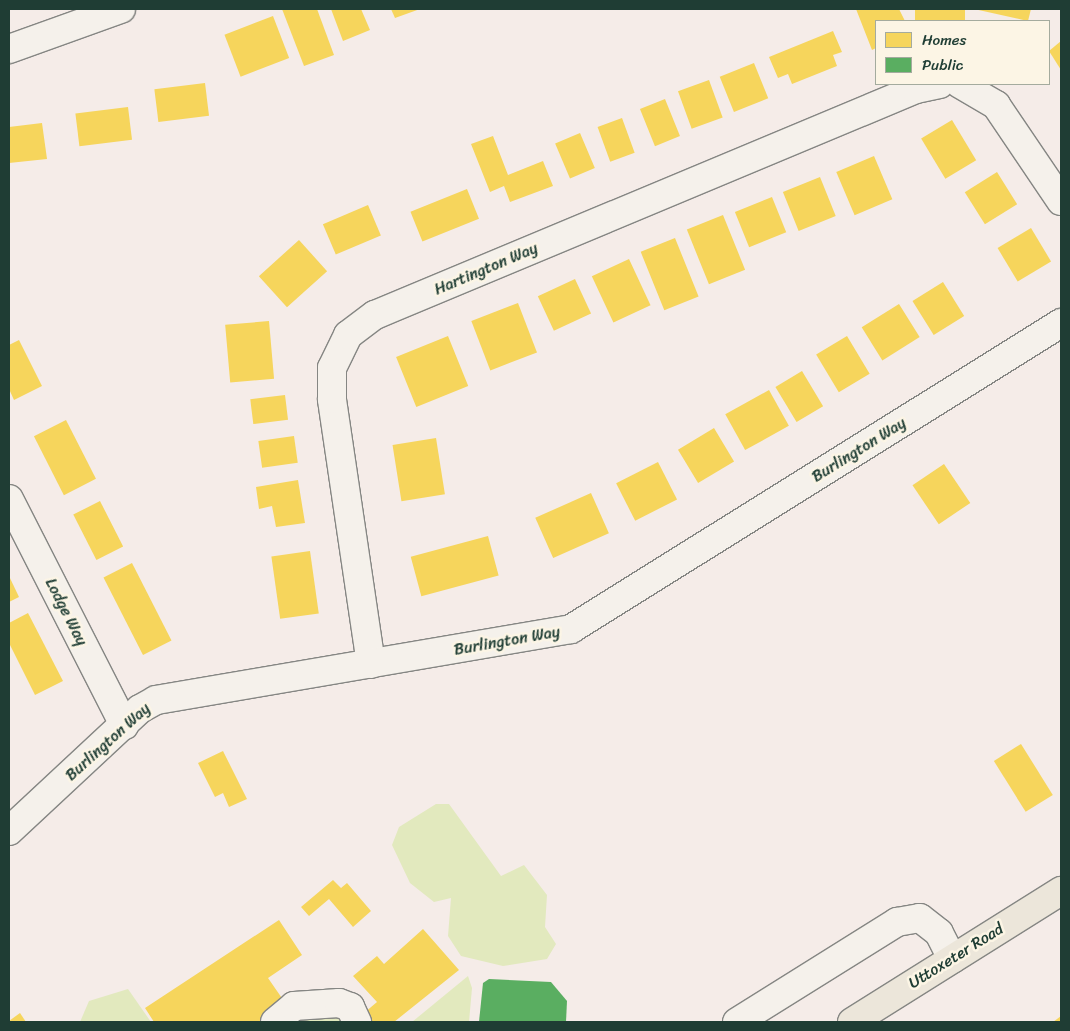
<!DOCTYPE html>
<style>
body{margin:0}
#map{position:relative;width:1070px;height:1031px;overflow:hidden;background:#f5ece8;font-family:Sriracha,sans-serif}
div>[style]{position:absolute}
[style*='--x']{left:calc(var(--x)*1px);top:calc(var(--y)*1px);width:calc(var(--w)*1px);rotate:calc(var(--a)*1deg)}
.green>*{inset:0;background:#e2e9be}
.homes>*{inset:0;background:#f6d55c;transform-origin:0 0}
.public>*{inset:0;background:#5aae61}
.roads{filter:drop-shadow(1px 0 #858683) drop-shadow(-1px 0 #858683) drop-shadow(0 1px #858683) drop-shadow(0 -1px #858683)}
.minor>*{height:28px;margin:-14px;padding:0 14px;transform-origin:14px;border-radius:14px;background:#f5f1eb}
.major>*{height:28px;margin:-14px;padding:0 14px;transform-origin:14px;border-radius:14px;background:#ece6da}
span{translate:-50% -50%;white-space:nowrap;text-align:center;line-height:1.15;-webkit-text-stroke:5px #fcf5e5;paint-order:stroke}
.street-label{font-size:16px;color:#1f3d34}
.frame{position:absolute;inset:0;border:10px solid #1f3d34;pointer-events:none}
.legend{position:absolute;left:875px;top:20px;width:175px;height:65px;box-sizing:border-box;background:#fcf5e5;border:1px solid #a4ab9e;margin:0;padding:6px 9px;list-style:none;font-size:15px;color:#1f3d34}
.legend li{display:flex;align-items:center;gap:10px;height:25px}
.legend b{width:25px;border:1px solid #a4ab9e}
</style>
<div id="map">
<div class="green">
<i style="clip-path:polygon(436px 804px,449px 804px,501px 876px,524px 865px,547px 895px,545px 927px,556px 944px,547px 959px,503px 966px,461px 956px,448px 936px,451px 898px,434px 902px,410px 883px,392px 845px,399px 827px)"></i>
<i style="clip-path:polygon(468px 976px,472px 988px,469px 1022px,412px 1022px)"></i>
<i style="clip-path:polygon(128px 989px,151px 1022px,80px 1022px,89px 1001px)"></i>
<i style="clip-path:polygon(334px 1013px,345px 1022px,297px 1022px,300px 1018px)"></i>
</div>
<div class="homes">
<i style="clip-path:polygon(282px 9px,317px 9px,334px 55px,304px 66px)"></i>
<i style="clip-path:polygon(331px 9px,361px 9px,370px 30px,343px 41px)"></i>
<i style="clip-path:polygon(391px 9px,420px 9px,395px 18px)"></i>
<i style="clip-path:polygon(856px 9px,899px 9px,905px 21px,876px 21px,876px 48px,872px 50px)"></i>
<i style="left:915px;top:9px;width:50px;height:12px"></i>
<i style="clip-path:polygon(974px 9px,1031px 9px,1028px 21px)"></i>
<i style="left:273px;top:16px;width:45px;height:52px;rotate:69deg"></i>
<i style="clip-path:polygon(833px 31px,842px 52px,833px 55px,837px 66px,792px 84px,788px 74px,778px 78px,769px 57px)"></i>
<i style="clip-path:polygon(1061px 41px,1061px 70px,1049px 51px)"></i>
<i style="left:754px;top:63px;width:38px;height:37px;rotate:68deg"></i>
<i style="left:709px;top:80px;width:40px;height:33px;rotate:70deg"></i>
<i style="left:205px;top:83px;width:33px;height:51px;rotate:83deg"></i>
<i style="left:665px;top:99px;width:40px;height:27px;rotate:68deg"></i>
<i style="left:128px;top:107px;width:33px;height:53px;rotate:83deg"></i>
<i style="left:622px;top:118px;width:37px;height:26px;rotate:70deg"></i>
<i style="left:952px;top:120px;width:47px;height:36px;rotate:59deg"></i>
<i style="clip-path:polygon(42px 123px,47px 159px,9px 163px,9px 127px)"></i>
<i style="left:580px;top:133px;width:38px;height:27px;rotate:67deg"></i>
<i style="clip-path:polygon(493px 136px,508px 175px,543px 161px,553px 186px,510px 202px,504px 186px,490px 192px,471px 144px)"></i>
<i style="left:874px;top:156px;width:47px;height:41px;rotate:67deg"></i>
<i style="left:997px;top:172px;width:38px;height:38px;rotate:58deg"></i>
<i style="left:820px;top:177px;width:42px;height:40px;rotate:68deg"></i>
<i style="left:467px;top:189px;width:32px;height:61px;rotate:68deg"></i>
<i style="left:772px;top:197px;width:38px;height:40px;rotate:68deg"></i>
<i style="left:368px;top:205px;width:33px;height:49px;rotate:67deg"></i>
<i style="left:723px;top:215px;width:59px;height:39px;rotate:68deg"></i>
<i style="left:1031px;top:228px;width:39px;height:39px;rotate:59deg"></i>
<i style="left:675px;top:238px;width:63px;height:37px;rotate:68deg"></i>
<i style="left:299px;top:240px;width:42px;height:54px;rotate:48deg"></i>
<i style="left:629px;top:259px;width:51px;height:41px;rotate:65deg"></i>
<i style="left:575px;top:279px;width:38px;height:41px;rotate:65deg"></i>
<i style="left:943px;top:282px;width:40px;height:36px;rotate:58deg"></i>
<i style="left:518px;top:303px;width:53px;height:50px;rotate:69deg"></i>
<i style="left:899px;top:304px;width:39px;height:44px;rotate:58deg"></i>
<i style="left:269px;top:321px;width:58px;height:44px;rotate:85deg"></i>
<i style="left:448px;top:336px;width:54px;height:56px;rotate:68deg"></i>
<i style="left:847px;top:336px;width:44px;height:36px;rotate:59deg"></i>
<i style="clip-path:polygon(19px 340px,42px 386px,14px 400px,9px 389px,9px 345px)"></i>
<i style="left:802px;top:371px;width:41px;height:31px;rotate:59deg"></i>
<i style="left:769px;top:390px;width:41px;height:50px;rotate:61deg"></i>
<i style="left:285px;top:395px;width:25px;height:35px;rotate:83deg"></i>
<i style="left:66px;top:420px;width:66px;height:36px;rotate:63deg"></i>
<i style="left:714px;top:428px;width:39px;height:42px;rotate:59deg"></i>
<i style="left:294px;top:436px;width:27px;height:36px;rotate:82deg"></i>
<i style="left:436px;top:438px;width:57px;height:44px;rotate:81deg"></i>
<i style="left:658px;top:462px;width:42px;height:47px;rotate:63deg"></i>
<i style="left:944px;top:464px;width:47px;height:38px;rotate:56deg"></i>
<i style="clip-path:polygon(298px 480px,305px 523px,276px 527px,272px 506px,259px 509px,256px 487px)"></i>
<i style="left:591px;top:493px;width:44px;height:61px;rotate:66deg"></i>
<i style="left:100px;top:501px;width:51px;height:30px;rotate:63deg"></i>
<i style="left:488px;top:536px;width:41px;height:80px;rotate:75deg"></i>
<i style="left:310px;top:551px;width:63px;height:39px;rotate:82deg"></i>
<i style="left:132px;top:563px;width:87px;height:32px;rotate:63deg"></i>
<i style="clip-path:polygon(9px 576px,19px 597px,9px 602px)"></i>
<i style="clip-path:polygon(28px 613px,63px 681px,35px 695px,9px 643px,9px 623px)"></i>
<i style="left:1021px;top:744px;width:60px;height:32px;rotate:58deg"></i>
<i style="clip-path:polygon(223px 751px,247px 799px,229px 807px,223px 793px,215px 797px,198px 763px)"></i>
<i style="clip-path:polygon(333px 880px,341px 888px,347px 883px,371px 911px,353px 927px,329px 899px,309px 916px,301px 907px)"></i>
<i style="clip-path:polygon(279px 920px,302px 955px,268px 978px,286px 1004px,259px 1022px,154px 1022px,145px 1008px)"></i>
<i style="clip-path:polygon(423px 929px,459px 970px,394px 1022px,373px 1022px,364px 1013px,377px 1002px,353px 976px,377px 956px,384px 964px)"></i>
<i style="clip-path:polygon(20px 1013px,26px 1022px,9px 1022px,9px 1021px)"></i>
<i style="clip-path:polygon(1061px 1016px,1061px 1022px,1053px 1022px)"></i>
</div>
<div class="public">
<i style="clip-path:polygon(489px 979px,551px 982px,567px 1001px,566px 1022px,479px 1022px,483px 983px)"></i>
</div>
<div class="roads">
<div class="minor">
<i style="--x:9;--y:49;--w:119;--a:-19.7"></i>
<i style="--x:960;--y:84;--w:42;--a:30.3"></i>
<i style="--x:996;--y:105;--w:116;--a:55.9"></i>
<i style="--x:9;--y:499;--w:254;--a:63"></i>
<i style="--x:371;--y:664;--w:268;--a:-98.4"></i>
<i style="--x:332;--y:399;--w:31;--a:-90"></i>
<i style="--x:332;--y:368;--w:37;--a:-64"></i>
<i style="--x:348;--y:335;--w:34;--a:-37"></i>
<i style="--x:375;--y:315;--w:586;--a:-22.67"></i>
<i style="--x:916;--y:89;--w:24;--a:-12"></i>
<i style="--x:9;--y:831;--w:179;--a:-43"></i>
<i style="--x:140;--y:709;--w:18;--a:-29"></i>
<i style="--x:156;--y:700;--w:421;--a:-9.7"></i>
<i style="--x:571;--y:629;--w:578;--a:-31.98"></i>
<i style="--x:275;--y:1022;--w:25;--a:-40"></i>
<i style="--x:294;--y:1006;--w:45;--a:-3.8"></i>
<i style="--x:339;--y:1003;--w:12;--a:20"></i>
<i style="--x:350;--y:1007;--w:17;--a:65"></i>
<i style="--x:737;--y:1022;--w:189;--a:-32"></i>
<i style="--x:897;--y:922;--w:23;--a:-10"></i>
<i style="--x:920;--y:918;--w:24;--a:38"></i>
<i style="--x:939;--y:933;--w:29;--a:63"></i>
</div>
<div class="major">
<i style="--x:852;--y:1022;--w:247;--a:-32.1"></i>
</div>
</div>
<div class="street-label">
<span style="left:486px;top:269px;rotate:-23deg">Hartington Way</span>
<span style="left:859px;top:450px;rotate:-32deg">Burlington Way</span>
<span style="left:66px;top:612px;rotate:63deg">Lodge Way</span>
<span style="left:507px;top:641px;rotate:-10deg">Burlington Way</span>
<span style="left:108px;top:742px;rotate:-42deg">Burlington Way</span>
<span style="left:956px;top:956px;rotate:-32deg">Uttoxeter Road</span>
</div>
<div class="frame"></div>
<ul class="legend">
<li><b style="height:14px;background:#f6d55c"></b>Homes</li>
<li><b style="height:14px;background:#5aae61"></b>Public</li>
</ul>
</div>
